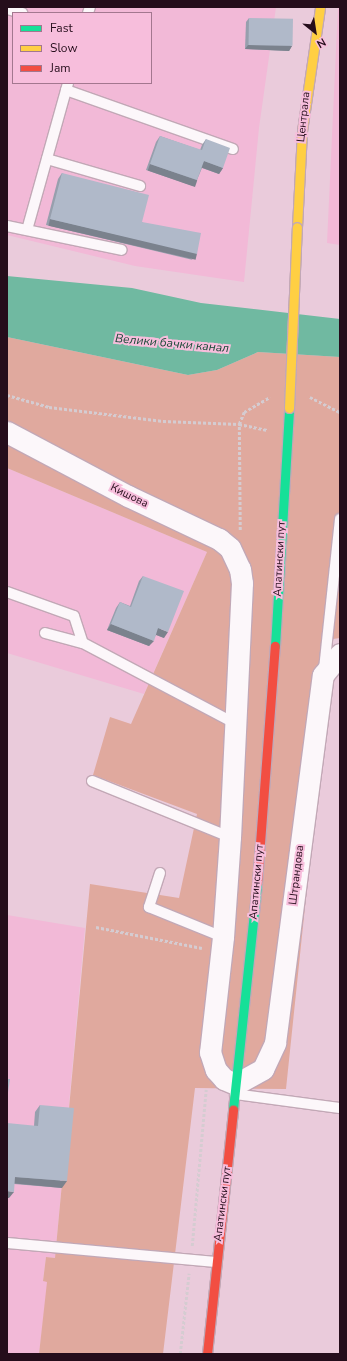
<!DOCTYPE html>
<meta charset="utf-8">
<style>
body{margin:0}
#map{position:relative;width:347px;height:1361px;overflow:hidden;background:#eacbdb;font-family:"Nunito Sans",sans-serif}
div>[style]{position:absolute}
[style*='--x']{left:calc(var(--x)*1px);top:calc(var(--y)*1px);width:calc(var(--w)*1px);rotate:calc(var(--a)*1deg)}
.built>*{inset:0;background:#f2b9d7}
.green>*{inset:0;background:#e0a99e}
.water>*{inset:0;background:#70b9a1}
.path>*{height:2.5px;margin-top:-1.25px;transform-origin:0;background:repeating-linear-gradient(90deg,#d5ccd1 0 3px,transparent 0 5px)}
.roads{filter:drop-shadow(1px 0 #c2a8b6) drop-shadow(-1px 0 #c2a8b6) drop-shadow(0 1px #c2a8b6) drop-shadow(0 -1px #c2a8b6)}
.lane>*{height:10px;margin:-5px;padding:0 5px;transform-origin:5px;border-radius:5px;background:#fcf7fa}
.street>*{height:21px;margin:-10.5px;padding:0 10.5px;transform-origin:10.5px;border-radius:10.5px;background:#fcf7fa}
.fast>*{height:9px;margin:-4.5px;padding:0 4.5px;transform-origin:4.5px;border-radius:4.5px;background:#16e098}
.slow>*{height:9px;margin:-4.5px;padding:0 4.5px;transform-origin:4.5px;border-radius:4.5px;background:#ffcf43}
.jam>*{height:9px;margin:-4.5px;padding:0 4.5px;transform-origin:4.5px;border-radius:4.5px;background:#f24e42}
.bridges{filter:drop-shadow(1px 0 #c2a8b6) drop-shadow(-1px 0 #c2a8b6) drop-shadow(0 1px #c2a8b6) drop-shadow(0 -1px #c2a8b6)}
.slow-bridge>*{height:9px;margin:-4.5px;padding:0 4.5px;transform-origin:4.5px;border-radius:4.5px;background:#ffcf43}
.wall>*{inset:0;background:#979fad}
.shaded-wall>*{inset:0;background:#7b828d;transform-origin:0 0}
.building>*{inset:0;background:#b0b9c9;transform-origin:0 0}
span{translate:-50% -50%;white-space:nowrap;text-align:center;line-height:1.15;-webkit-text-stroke:4px #f7bedc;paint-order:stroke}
.street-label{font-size:11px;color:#250d1b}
.water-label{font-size:12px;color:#164735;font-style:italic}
.frame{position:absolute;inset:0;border:8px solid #250d1b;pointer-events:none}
.legend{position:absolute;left:12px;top:12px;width:140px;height:72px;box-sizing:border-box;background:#f7bedc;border:1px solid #a3778f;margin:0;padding:5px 7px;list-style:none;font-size:12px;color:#250d1b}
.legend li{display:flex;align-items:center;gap:8px;height:20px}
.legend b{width:20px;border:1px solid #a3778f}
.north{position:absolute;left:295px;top:12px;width:40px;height:40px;-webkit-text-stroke:3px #f7bedc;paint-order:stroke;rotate:150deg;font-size:11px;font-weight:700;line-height:16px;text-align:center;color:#250d1b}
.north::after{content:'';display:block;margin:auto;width:14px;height:18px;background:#250d1b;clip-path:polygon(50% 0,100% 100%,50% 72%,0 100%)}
</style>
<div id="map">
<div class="built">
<i style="clip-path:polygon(evenodd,7px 7px,276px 7px,259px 128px,244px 282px,135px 266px,7px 235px,7px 7px,13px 13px,151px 13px,151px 83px,13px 83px,13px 13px)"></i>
<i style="clip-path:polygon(338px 7px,340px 7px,340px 245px,327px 243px)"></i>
<i style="clip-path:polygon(7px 468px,207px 552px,144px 694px,7px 653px)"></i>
<i style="clip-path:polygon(7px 915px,85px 928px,55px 1258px,46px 1257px,43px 1280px,48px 1281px,39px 1354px,7px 1354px)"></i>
</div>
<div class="green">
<i style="clip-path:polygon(7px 337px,188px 375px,217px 370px,258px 352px,340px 357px,340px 638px,333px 639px,286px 1089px,195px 1088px,163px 1354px,39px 1354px,47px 1282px,43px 1281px,46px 1257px,55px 1258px,90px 884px,179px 898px,197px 814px,93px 775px,110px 717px,131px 724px,207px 552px,7px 468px)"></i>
</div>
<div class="water">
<i style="clip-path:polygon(7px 276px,132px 288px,201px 303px,340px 319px,340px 357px,258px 352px,217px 370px,188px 375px,7px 337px)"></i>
</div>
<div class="path">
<i style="--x:7;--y:395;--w:44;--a:15.9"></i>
<i style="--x:49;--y:407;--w:115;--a:7"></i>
<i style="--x:163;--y:421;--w:76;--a:2.3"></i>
<i style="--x:239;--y:424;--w:29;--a:12"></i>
<i style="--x:310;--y:397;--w:34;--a:27"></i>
<i style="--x:240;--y:530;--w:106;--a:-90.5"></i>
<i style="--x:239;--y:424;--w:13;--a:-67"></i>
<i style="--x:244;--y:412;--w:30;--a:-30"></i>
<i style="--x:96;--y:927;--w:108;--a:11.2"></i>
<i style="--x:192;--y:1246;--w:157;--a:-84.9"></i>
<i style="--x:180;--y:1354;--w:81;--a:-83.7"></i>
</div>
<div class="roads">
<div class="lane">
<i style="--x:7;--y:9;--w:16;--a:15"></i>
<i style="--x:88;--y:13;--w:6;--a:-72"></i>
<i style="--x:66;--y:90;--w:177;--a:19.5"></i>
<i style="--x:47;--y:159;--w:97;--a:16.2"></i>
<i style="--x:7;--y:226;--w:117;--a:11.8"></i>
<i style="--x:27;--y:230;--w:153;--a:-74.4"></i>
<i style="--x:7;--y:592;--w:71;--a:19.7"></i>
<i style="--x:74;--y:616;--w:28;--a:72"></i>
<i style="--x:45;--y:633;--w:39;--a:15"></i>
<i style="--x:83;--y:643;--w:173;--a:27.9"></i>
<i style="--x:324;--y:669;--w:151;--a:-83.9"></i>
<i style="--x:92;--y:781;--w:149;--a:22.1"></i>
<i style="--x:160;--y:873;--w:36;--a:108"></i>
<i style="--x:149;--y:907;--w:80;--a:22.1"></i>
<i style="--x:235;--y:1094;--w:106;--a:7.6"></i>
<i style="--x:7;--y:1243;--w:210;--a:5.2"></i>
</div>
<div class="street">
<i style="--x:7;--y:432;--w:137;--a:27.9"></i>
<i style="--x:128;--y:496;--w:101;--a:25.3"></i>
<i style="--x:219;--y:539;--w:14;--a:39"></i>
<i style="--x:230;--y:548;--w:23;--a:65"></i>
<i style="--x:240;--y:569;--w:14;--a:82"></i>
<i style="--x:242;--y:583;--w:254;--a:92.7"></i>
<i style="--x:230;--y:837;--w:100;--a:94"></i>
<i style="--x:223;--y:937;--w:116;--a:96.4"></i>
<i style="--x:210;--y:1052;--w:19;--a:72"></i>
<i style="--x:216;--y:1070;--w:12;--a:48"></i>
<i style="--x:224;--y:1079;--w:13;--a:23"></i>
<i style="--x:236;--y:1084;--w:31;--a:-29"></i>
<i style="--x:263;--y:1069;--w:29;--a:-65"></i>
<i style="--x:275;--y:1043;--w:371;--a:-82.6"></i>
<i style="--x:323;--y:675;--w:27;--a:-51"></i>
</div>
<div class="fast">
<i style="--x:275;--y:646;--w:238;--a:-86.6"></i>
<i style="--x:233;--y:1109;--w:227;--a:-83.9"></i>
</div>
<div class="slow">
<i style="--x:297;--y:227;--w:96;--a:-87"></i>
<i style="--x:302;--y:131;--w:125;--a:-81.7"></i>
</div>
<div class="jam">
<i style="--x:257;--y:883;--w:238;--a:-85.7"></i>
<i style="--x:207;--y:1354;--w:246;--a:-83.9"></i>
</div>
</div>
<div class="bridges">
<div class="slow-bridge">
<i style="--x:289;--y:408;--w:181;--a:-87.5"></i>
</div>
</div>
<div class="wall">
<i style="clip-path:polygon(249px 18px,292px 46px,289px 51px,245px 49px,246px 22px)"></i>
<i style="clip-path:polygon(160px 136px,200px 150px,202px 145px,206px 139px,223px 168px,219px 174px,202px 168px,197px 180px,193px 186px,146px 170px,156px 142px)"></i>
<i style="clip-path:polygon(62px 173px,142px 222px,193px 260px,46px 225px,58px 179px)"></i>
<i style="clip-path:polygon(143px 576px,164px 638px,156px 635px,149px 646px,107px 630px,116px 608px,120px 602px,130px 606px,139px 581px)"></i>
<i style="clip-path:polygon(40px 1105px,62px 1188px,14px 1184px,9px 1198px,34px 1126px,35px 1112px)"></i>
</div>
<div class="shaded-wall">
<i style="clip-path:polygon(248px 45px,292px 46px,289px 51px,245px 49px)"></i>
<i style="clip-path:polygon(204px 161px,223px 168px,219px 174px,200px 167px)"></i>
<i style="left:150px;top:164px;width:50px;height:7px;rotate:19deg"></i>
<i style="left:50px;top:219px;width:151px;height:7px;rotate:13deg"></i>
<i style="clip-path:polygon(111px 624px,154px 641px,149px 646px,107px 630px)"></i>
<i style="clip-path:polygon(158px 628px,168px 632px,164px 638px,154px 634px)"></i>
<i style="clip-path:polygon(15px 1177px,67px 1181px,62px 1188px,10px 1183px)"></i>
<i style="clip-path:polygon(7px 1191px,14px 1192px,9px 1198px,7px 1198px)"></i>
</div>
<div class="building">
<i style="left:249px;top:18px;width:44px;height:27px;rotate:1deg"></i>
<i style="clip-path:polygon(160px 136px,202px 150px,206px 139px,230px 148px,223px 168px,204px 161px,197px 180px,150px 164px)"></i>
<i style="clip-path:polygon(62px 173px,149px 195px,142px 222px,201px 233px,197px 254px,50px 219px)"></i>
<i style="clip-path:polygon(143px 576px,184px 591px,168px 632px,158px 628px,154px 641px,111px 624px,120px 602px,131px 607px)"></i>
<i style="clip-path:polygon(7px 1079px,10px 1079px,7px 1099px)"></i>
<i style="clip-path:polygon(40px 1105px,74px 1108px,67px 1181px,15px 1177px,14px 1192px,7px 1191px,7px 1123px,38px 1126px)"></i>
</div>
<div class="street-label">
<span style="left:304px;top:117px;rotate:-84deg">Централа</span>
<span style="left:129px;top:496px;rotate:26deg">Кишова</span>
<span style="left:280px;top:559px;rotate:-87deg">Апатински пут</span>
<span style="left:297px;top:875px;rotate:-83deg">Штрандова</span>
<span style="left:257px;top:882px;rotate:-85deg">Апатински пут</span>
<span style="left:223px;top:1204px;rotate:-83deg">Апатински пут</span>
</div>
<div class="water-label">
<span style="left:172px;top:344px;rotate:5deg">Велики бачки канал</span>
</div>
<div class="frame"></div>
<ul class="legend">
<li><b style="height:5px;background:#16e098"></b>Fast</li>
<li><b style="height:5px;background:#ffcf43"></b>Slow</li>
<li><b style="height:5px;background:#f24e42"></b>Jam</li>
</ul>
<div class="north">N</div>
</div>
